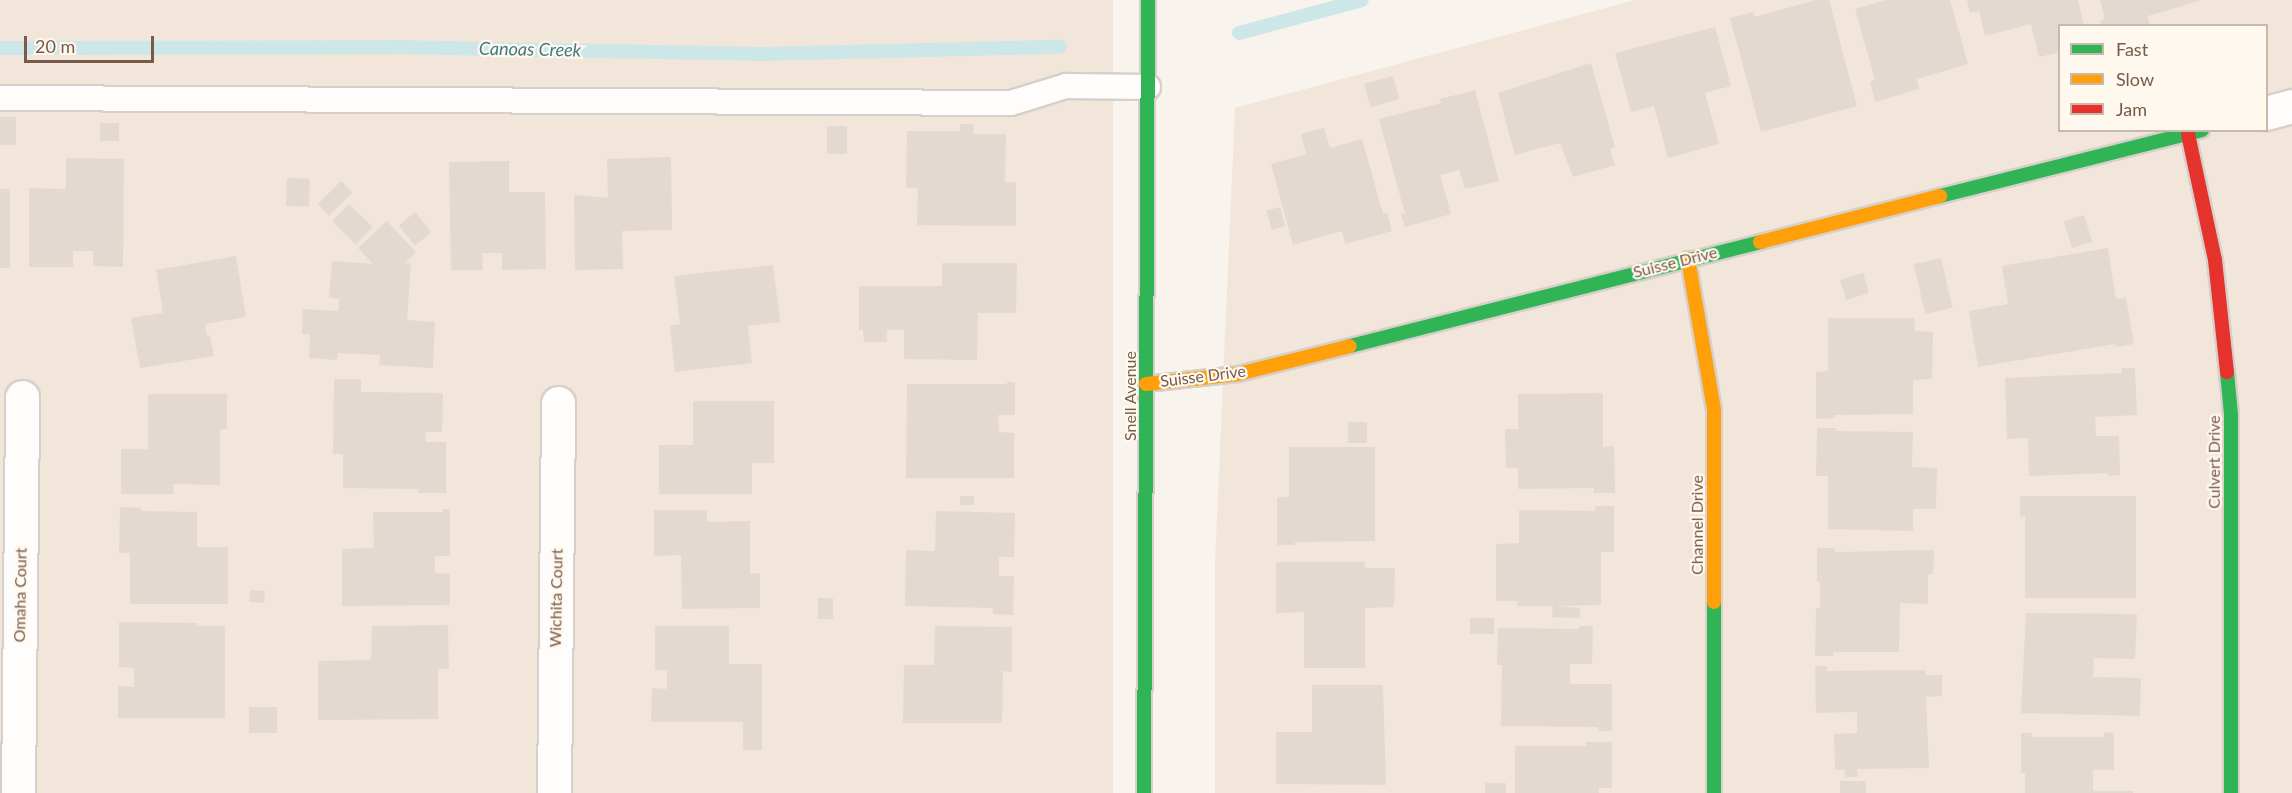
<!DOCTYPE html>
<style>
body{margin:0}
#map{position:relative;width:2292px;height:793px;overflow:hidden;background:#f8f3ec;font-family:Lato,sans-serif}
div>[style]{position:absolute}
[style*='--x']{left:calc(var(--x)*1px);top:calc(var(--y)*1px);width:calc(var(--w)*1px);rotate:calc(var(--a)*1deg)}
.residential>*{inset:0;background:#f1e6d9;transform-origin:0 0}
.stream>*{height:14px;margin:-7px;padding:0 7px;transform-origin:7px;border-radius:7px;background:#cde7e9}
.building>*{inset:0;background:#e3d9d1;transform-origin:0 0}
.roads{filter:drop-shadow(2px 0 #d7d0ca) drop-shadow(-2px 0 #d7d0ca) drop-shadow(0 2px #d7d0ca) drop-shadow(0 -2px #d7d0ca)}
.lane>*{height:24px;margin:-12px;padding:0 12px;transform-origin:12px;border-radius:12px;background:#fefdfc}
.street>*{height:33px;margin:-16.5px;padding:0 16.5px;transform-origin:16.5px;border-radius:16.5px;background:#fefdfc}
.fast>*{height:14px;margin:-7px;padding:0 7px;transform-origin:7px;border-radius:7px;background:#30b455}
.slow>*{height:14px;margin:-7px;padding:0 7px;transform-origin:7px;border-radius:7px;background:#ff9f0a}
.jam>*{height:14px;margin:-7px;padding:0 7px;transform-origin:7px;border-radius:7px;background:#e5322d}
span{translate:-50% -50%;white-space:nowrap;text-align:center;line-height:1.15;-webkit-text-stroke:4.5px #fff8ee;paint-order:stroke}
.street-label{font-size:16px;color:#785a4a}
.water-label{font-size:18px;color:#3f7b85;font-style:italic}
.legend{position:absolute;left:2058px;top:24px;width:210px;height:108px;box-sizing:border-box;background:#fff8ee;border:2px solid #c9b9ac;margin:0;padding:8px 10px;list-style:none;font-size:18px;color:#785a4a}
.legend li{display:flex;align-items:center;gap:12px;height:30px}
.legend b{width:30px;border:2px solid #c9b9ac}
.scale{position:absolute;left:24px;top:36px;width:130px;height:27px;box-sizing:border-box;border:3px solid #785a4a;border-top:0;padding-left:8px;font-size:18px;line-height:21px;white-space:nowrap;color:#785a4a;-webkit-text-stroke:4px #fff8ee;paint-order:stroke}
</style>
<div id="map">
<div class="residential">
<i style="left:0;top:0;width:1113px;height:793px"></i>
<i style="clip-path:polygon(evenodd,1635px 0,2292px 0,2292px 793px,1215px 793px,1215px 564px,1235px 108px,1635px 0,2060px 26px,2266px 26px,2266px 130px,2060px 130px,2060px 26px)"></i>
</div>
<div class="stream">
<i style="--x:1239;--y:33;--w:127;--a:-15"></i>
<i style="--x:0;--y:48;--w:395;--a:-0.1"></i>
<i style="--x:395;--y:47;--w:369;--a:1.1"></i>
<i style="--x:764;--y:54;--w:296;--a:-1.4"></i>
</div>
<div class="building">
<i style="clip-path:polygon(1816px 0,1829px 0,1857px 106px,1761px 132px,1730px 18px,1753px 12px,1755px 17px)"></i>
<i style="clip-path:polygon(1886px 0,1950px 0,1968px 64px,1917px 79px,1919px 89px,1875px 102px,1870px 82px,1875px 80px,1855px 9px)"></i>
<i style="clip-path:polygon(1967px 0,2078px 0,2084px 26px,2060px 26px,2060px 52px,2039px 57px,2031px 24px,1985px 36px,1979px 11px,1970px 13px)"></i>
<i style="clip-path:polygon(2100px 0,2199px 0,2199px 1px,2148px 16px,2150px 26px,2101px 26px,2100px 21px,2105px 19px)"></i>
<i style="clip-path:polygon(1715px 27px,1731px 86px,1705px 93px,1719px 144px,1668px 158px,1654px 106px,1631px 112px,1615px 53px)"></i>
<i style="clip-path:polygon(1591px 63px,1615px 147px,1610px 149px,1615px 165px,1573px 177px,1560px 143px,1515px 155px,1498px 93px)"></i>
<i style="left:1393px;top:76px;width:24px;height:30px;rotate:75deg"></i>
<i style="clip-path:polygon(1475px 90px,1499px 181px,1465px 189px,1459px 170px,1440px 175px,1451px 214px,1405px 227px,1401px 214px,1405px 214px,1379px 119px,1441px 103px,1440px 99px)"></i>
<i style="left:0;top:117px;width:16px;height:28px"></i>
<i style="left:100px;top:123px;width:19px;height:18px"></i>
<i style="clip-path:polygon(960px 124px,974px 124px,973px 134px,1006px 134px,1005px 182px,1016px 182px,1016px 226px,917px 225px,918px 188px,906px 188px,907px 131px,960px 131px)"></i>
<i style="left:827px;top:126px;width:20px;height:28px"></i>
<i style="clip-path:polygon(1324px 128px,1330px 148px,1362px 139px,1383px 214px,1387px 213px,1392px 231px,1345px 244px,1342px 231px,1293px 245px,1271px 164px,1306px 154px,1301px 134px)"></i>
<i style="clip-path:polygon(671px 157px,672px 230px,622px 231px,623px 269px,575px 270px,574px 195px,608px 198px,607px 159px)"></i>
<i style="clip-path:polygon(66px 158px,124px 159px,123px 267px,93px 266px,93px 251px,73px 251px,73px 267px,29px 267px,29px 188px,66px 189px)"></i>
<i style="clip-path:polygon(509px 161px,509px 192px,545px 192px,546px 269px,502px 270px,502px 253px,482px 253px,483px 270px,451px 270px,449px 162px)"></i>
<i style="left:287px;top:178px;width:23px;height:28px;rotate:2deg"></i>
<i style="left:341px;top:181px;width:16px;height:33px;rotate:45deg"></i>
<i style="left:0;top:189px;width:10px;height:79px"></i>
<i style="left:349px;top:204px;width:33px;height:24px;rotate:44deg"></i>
<i style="left:1280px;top:207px;width:20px;height:14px;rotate:75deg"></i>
<i style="left:415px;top:212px;width:26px;height:21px;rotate:51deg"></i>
<i style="left:2084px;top:215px;width:28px;height:21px;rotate:73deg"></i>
<i style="clip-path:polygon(387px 221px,416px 252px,405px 263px,411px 263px,407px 320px,435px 322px,433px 368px,379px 365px,380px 355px,338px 353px,337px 360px,309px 358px,310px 334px,302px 334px,303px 309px,338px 311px,339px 299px,329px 298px,332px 261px,373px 264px,358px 248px)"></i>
<i style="clip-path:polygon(2108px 248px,2116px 299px,2126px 298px,2134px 344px,2116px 347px,2115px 344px,1978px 367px,1969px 311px,2008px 304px,2002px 266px)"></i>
<i style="clip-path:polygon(236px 256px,246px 317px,205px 324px,207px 336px,210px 335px,214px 356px,140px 368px,131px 318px,163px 313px,156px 270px)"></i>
<i style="left:1941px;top:258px;width:51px;height:28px;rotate:77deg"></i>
<i style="clip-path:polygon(942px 263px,1017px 263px,1016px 313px,978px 313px,977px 360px,904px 359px,904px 330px,887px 330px,887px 342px,864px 342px,863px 330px,859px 330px,859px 286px,942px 286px)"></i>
<i style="clip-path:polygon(773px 265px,780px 322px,748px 326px,752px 363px,675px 372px,670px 326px,680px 324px,674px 276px)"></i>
<i style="left:1863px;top:273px;width:21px;height:24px;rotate:73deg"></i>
<i style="clip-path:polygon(1828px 318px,1914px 318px,1915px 331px,1933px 332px,1932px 379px,1913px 380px,1913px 414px,1835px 415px,1835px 418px,1816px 419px,1816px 372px,1828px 371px)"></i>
<i style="clip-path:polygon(2122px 368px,2135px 368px,2137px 415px,2095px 417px,2096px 436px,2119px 436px,2120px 475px,2108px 476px,2108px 473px,2029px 476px,2028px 438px,2007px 439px,2005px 378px,2122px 373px)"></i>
<i style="clip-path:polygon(334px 379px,361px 379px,361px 392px,443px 393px,442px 432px,425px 432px,426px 442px,446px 442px,446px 493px,418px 493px,418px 489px,343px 488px,343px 454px,333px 454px)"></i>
<i style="clip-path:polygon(1007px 382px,1015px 382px,1015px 415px,998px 415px,999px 432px,1014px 433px,1014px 478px,906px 478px,907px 384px,1007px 384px)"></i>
<i style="clip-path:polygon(1603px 393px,1603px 447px,1614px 446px,1615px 493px,1594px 493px,1594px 488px,1518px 489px,1518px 468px,1506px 468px,1505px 429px,1518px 429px,1518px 394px)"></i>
<i style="clip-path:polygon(148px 394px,227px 394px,227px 429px,220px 429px,220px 485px,173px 484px,174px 494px,121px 494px,121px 449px,148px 449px)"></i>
<i style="clip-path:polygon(693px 401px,774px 401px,774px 463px,752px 463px,752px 494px,659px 494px,659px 445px,693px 445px)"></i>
<i style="left:1348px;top:422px;width:19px;height:21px"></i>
<i style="clip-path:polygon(1817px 428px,1836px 428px,1836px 431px,1913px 432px,1912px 467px,1937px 468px,1936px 509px,1913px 509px,1913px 531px,1828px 529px,1828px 476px,1816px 476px)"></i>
<i style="clip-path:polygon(1289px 447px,1375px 447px,1375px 541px,1295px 542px,1295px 545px,1277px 545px,1277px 497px,1289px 497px)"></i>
<i style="left:960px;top:496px;width:14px;height:9px"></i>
<i style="clip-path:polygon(2020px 496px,2136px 496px,2136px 598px,2025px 598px,2025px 516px,2020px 517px)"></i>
<i style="clip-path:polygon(1595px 506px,1614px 506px,1614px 552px,1601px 552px,1601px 605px,1557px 606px,1580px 608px,1580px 618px,1552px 617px,1553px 606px,1517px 606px,1518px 601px,1496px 601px,1496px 544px,1519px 543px,1519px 510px,1595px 511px)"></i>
<i style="clip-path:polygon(120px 507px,141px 508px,141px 511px,197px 512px,197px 547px,228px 547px,228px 604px,130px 604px,130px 553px,119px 553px)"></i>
<i style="clip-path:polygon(443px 509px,450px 509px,450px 556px,435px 556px,435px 573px,450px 574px,450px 605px,342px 606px,342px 549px,374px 548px,373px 512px,443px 512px)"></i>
<i style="clip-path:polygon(654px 510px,707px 510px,707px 522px,750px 521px,750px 574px,760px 573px,760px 608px,682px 609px,681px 555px,654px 556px)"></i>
<i style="clip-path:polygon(936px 511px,1015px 513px,1014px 557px,999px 557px,999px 576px,1014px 576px,1013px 615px,993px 614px,993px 608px,905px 606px,906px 550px,935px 551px)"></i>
<i style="clip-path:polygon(1817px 548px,1835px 548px,1835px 552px,1934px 550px,1933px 574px,1928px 574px,1928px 604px,1900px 603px,1899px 652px,1833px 652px,1833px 656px,1815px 656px,1816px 608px,1820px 608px,1820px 582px,1817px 582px)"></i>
<i style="clip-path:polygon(1276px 562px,1365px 562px,1365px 568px,1395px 568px,1394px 607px,1365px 608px,1365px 668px,1304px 668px,1304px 612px,1276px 613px)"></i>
<i style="left:250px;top:590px;width:15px;height:12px;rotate:4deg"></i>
<i style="left:833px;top:598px;width:21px;height:15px;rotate:90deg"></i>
<i style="clip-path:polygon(2026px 613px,2137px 614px,2135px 659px,2094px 658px,2093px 677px,2141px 678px,2140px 716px,2021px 713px)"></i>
<i style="left:1494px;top:618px;width:16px;height:24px;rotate:90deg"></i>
<i style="clip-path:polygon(119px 622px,197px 623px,197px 626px,225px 626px,225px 718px,118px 718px,118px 686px,134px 687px,134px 668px,119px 667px)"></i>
<i style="clip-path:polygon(448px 625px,449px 669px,438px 669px,438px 719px,318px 720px,318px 661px,371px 660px,372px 626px)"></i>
<i style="clip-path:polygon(655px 626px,729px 626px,729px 664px,762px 664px,762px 750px,743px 750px,743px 722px,651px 722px,652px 688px,667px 689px,667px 670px,655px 670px)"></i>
<i style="clip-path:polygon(935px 626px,1012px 627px,1012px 672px,1003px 671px,1002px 723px,903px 723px,904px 665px,934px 665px)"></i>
<i style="clip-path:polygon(1579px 626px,1593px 626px,1592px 664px,1570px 664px,1570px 684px,1612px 684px,1612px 731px,1598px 731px,1598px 727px,1501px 726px,1502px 665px,1497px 665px,1498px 628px,1579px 629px)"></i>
<i style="clip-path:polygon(1815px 666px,1827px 666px,1827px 671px,1925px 670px,1926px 675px,1942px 675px,1942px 696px,1926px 697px,1929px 768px,1857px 769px,1858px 777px,1845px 777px,1845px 770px,1835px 770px,1834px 734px,1857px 733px,1857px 712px,1816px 713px)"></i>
<i style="clip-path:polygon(1312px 685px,1383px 685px,1386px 785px,1276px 784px,1276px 732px,1312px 732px)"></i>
<i style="left:249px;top:707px;width:28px;height:26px"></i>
<i style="clip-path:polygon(2104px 732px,2114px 733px,2114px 770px,2093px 770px,2093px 791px,2133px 791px,2133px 793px,2025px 793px,2025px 773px,2021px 773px,2021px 733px,2032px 733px,2032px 737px,2104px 737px)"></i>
<i style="clip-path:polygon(1586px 742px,1612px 742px,1612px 788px,1599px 788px,1599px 793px,1515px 793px,1515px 746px,1586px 746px)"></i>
<i style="left:1840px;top:781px;width:26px;height:12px"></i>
<i style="left:1485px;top:783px;width:21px;height:10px"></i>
</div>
<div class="roads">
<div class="lane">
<i style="--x:0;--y:98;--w:1011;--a:0.28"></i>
<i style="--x:1011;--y:103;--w:58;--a:-17.2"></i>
<i style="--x:1066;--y:86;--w:82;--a:0.7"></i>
</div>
<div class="street">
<i style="--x:2266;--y:113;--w:27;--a:-15"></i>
<i style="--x:18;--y:793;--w:396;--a:-89.4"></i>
<i style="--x:554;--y:793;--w:390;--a:-89.4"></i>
</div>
<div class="fast">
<i style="--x:1940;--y:196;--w:270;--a:-14.1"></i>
<i style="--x:1350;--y:346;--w:423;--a:-14.2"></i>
<i style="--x:2227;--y:372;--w:42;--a:84.6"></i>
<i style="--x:2231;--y:414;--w:379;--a:90"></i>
<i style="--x:1714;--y:602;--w:191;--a:90"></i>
<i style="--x:1144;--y:793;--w:793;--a:-89.71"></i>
</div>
<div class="slow">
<i style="--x:1760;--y:242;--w:186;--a:-14.3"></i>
<i style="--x:1688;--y:259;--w:153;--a:80.2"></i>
<i style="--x:1714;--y:410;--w:192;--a:90"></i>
<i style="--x:1146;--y:384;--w:93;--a:-6.2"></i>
<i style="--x:1238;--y:374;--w:115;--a:-14"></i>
</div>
<div class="jam">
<i style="--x:2188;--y:134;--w:129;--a:77.9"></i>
<i style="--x:2215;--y:260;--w:113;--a:83.9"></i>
</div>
</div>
<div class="street-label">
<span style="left:1675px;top:262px;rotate:-14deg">Suisse Drive</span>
<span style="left:1203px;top:376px;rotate:-7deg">Suisse Drive</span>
<span style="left:1130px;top:396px;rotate:-90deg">Snell Avenue</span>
<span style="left:2214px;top:462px;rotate:-90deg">Culvert Drive</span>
<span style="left:1697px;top:525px;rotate:-90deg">Channel Drive</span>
<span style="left:20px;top:595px;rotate:-89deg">Omaha Court</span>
<span style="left:556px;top:598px;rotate:-89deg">Wichita Court</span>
</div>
<div class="water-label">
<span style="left:530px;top:49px;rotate:1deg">Canoas Creek</span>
</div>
<ul class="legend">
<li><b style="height:8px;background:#30b455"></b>Fast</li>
<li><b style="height:8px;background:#ff9f0a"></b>Slow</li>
<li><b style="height:8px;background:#e5322d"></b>Jam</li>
</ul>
<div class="scale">20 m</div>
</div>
